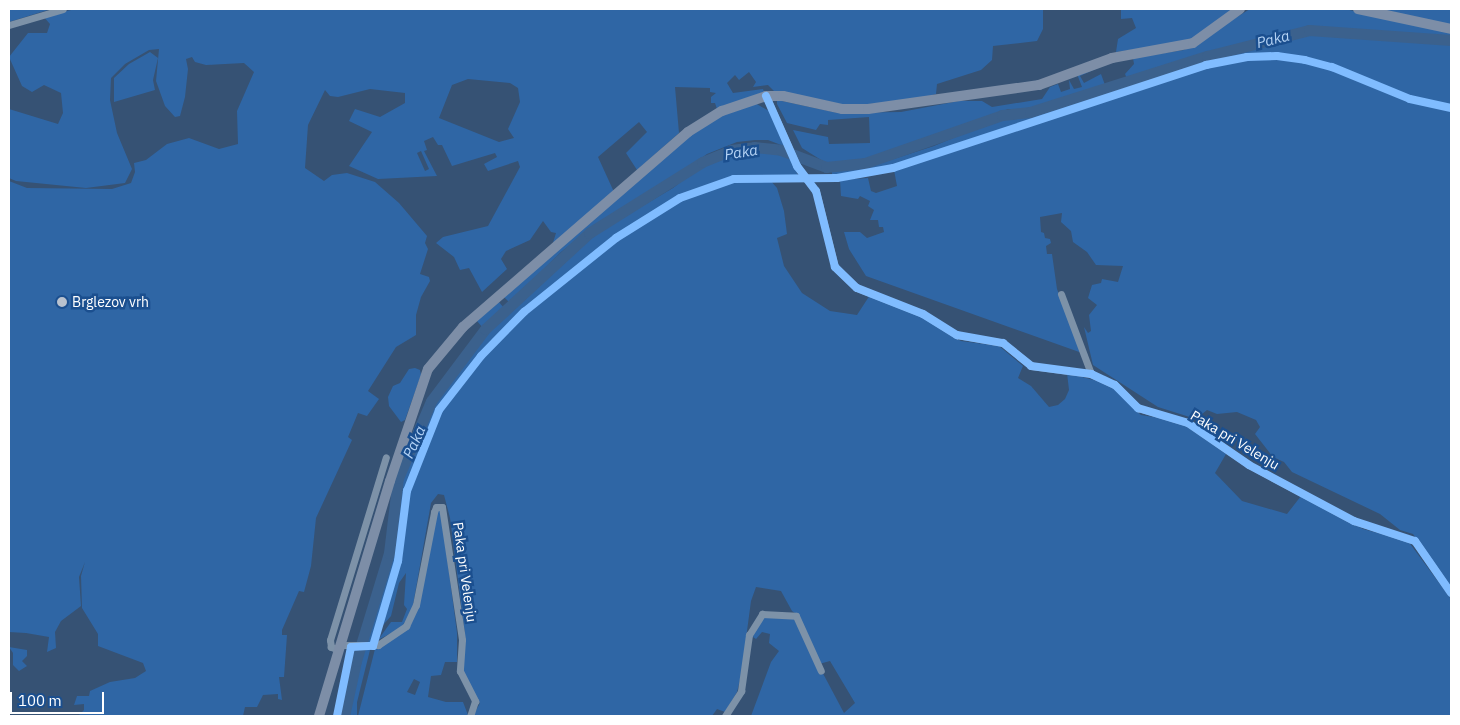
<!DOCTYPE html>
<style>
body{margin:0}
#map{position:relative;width:1460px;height:725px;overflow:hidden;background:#365274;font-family:"IBM Plex Sans",sans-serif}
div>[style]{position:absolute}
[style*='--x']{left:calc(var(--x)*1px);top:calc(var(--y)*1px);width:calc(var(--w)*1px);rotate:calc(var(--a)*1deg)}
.green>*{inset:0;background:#2f66a5;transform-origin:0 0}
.river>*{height:11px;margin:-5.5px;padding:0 5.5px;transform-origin:5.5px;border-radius:5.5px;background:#3b618d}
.minor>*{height:7px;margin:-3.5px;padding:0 3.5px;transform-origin:3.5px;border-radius:3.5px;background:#7d92a8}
.primary>*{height:10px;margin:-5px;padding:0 5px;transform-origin:5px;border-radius:5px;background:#7d8ea7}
.cycleway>*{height:8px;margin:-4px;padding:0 4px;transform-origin:4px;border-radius:4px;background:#80bcff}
.dots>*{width:14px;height:14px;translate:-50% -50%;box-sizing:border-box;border:2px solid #1b4f8f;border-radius:50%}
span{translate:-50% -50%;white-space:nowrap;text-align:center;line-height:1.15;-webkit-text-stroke:5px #1b4f8f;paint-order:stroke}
.poi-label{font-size:14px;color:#fff}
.left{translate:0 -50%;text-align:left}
.street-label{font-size:14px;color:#fff}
.water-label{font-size:15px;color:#b5d3f5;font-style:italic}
.frame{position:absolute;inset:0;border:10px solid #fff;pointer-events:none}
.scale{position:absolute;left:10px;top:692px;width:94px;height:22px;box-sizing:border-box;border:2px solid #fff;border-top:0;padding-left:6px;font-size:15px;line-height:18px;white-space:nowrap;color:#fff;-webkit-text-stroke:4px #1b4f8f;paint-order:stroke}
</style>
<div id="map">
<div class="green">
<i style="clip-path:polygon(9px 9px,51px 9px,9px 22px)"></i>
<i style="clip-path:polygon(evenodd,76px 9px,1043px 9px,1043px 29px,1037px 41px,993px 46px,992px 60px,981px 70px,937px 84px,936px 94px,910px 101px,841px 106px,775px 92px,768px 85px,753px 87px,756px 82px,749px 72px,739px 80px,735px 75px,727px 83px,733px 93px,763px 89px,764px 92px,717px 109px,715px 103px,711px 103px,711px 97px,716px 93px,710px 92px,710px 88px,675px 87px,679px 133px,637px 170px,626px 153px,647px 132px,639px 122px,598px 157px,614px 192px,552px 246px,556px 233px,551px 232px,543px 221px,530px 240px,506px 251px,501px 259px,507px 269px,482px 292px,469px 268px,460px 270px,454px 257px,436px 243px,443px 237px,488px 226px,520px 167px,518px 161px,488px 171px,484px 164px,497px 157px,495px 153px,452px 166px,442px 145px,438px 145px,433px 137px,424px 141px,427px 150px,424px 151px,437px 176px,378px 179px,349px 166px,372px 132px,349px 121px,355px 109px,380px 117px,405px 103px,405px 93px,370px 89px,338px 97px,330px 96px,325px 90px,308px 125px,305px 168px,324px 181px,332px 175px,347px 173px,375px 182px,399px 203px,427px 236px,425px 243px,428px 249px,420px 274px,429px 277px,430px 281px,421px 297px,416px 315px,416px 335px,396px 347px,368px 391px,379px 399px,367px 416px,358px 413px,348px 437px,352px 440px,316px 518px,311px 566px,304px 592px,299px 591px,282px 630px,282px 635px,287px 635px,284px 677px,279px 677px,282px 700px,278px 699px,278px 694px,263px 695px,257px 707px,245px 707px,243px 716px,78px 716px,84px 710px,84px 704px,74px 705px,77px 696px,89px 696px,90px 691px,110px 682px,135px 678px,146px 671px,143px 663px,98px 646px,98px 634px,82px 608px,81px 576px,85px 562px,79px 577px,81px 606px,61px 621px,55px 632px,56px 648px,47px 652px,49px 637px,26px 633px,9px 632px,9px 634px,9px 181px,27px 188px,112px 189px,131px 183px,135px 172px,134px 163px,146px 160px,167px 144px,189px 138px,219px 149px,238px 144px,237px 111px,254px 72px,244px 63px,206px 65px,195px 62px,192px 57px,186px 59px,188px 69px,185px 97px,180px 116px,175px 117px,165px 106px,156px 81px,159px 49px,149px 50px,125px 64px,111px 78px,110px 100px,117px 133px,132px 169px,125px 183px,86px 188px,16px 181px,9px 178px,9px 109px,58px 124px,63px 113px,61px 93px,44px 85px,32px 92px,22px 86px,9px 57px,28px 33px,47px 33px,50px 24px,43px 16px,76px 9px,468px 79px,510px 83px,518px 88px,520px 102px,508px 129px,514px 138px,499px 142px,439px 118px,452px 85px,468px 79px,76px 9px,421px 151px,429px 169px,425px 171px,417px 153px,421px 151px)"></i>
<i style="clip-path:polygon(1121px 9px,1235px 9px,1188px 42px,1116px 52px,1118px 39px,1136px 28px,1132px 18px,1121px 19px)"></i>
<i style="clip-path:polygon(1250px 9px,1345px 9px,1451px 33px,1451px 588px,1413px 534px,1400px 530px,1380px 514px,1292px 472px,1284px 462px,1273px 457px,1255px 434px,1260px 427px,1256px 420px,1237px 412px,1217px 414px,1207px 410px,1196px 419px,1158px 407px,1093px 365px,1084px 327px,1088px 333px,1091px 331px,1089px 315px,1097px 305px,1088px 298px,1092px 285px,1101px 283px,1102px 279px,1118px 282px,1123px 266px,1096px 265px,1087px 252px,1073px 242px,1071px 231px,1061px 222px,1062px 213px,1040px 217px,1041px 232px,1044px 233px,1045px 238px,1050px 239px,1051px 243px,1046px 246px,1047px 254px,1052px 254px,1057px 289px,1082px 353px,866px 276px,849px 249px,844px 232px,860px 232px,867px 238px,884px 232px,883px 227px,879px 227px,878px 220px,870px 220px,874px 210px,868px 206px,870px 201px,860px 196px,858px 199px,841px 196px,840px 180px,868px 178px,871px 191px,876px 193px,897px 186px,894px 170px,905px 166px,850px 176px,832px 176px,832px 171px,878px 164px,934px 146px,1003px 117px,1025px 118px,1097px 95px,1128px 81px,1125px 74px,1134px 64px,1133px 58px,1184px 50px)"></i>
<i style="clip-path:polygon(1369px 9px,1451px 9px,1451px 26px)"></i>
<i style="clip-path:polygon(150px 52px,158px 58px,153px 80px,155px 90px,114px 102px,114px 78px,129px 64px)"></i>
<i style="clip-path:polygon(1098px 68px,1080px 76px,1084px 83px,1101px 74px,1105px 85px,1031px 110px,1008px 109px,937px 138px,863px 161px,826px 163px,802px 148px,793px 130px,828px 137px,829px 144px,870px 143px,869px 117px,828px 120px,828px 125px,820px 124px,816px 130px,787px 123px,777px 104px,777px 100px,838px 113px,901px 112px,959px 101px,982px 101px,992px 107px,1042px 99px,1050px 87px,1058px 84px,1061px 92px,1070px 89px,1069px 80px,1074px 89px,1082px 87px,1077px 74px)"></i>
<i style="clip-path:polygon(755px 103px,769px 111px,789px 148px,768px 140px,755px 140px,737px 142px,707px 154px,657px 189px,590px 229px,561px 252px,510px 303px,504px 297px,671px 150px,711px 120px)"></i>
<i style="clip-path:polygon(752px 150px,791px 157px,798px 176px,755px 175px,700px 187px,737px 180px,770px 180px,777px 188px,784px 211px,787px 234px,777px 238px,784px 266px,802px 293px,830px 311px,857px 315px,870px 295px,926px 319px,961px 341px,999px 346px,1023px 366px,1018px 378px,1031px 386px,1049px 407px,1058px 405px,1065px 399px,1069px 390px,1067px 373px,1109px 384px,1141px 415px,1179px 421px,1226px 454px,1215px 473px,1242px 501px,1287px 514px,1301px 496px,1363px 529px,1408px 541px,1451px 599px,1451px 716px,751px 716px,771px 662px,779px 651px,769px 643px,770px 634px,762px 632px,756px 639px,753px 637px,759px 617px,794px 619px,844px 713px,855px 703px,830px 661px,819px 664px,799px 616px,792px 611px,781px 591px,756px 587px,751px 601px,741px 676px,737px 692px,725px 712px,717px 709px,712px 716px,473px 716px,480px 703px,463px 674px,465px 634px,450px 518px,444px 495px,438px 494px,431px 503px,412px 611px,401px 628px,378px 640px,391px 622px,402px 622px,407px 609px,404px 605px,406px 573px,399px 583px,391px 616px,377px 632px,396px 575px,402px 528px,391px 584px,371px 642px,365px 642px,387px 575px,401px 478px,408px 453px,432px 405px,485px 333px,590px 237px,673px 188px,709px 160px,712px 162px,724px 156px)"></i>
<i style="left:499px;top:302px;width:8px;height:29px;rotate:50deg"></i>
<i style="clip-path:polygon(415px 368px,420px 370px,421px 375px,405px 420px,401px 422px,389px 406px,388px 397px,393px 386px,400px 383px,409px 369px)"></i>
<i style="clip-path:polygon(evenodd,438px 510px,441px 511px,457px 633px,457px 662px,445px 662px,441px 675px,431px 676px,428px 697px,446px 702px,463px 702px,468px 715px,358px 716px,375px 649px,401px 634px,416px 614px,438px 510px,414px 679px,420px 682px,415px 695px,407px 692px,414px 679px)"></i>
<i style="clip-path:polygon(9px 647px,27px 650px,27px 656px,22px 661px,27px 666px,19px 671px,13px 665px,13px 653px)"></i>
<i style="left:370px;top:650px;width:68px;height:8px;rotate:104deg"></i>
<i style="left:354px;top:651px;width:3px;height:67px"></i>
</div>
<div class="river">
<i style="--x:344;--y:716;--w:56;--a:-77.7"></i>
<i style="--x:356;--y:661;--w:113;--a:-73"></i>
<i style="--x:389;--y:553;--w:76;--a:-83.2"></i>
<i style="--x:398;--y:478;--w:84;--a:-66.8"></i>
<i style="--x:431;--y:401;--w:90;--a:-53.1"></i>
<i style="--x:485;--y:329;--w:142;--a:-42.7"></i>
<i style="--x:589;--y:233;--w:133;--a:-32.1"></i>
<i style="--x:702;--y:162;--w:31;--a:-22"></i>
<i style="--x:731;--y:150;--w:23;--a:-7"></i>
<i style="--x:754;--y:147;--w:27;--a:6"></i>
<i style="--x:781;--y:150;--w:48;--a:20.7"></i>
<i style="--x:826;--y:167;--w:39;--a:-6"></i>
<i style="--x:865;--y:163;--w:145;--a:-19.3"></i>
<i style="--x:1002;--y:115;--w:28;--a:-6"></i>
<i style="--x:1030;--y:112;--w:186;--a:-17.6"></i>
<i style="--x:1207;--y:56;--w:105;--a:-14.3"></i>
<i style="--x:1309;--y:30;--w:142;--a:4"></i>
</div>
<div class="minor">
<i style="--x:9;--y:25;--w:56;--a:-16.5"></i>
<i style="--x:766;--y:96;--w:77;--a:66.1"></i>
<i style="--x:797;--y:166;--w:31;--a:53"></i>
<i style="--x:816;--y:191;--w:78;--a:76"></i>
<i style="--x:835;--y:267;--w:30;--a:44"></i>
<i style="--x:857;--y:288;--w:71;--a:21.5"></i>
<i style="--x:923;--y:314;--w:40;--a:32"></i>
<i style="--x:957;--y:335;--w:47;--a:9.9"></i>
<i style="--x:1003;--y:343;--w:36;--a:39"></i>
<i style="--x:1031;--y:366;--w:61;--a:7.6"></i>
<i style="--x:1091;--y:374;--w:26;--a:25"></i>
<i style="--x:1115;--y:385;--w:33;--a:45"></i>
<i style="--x:1138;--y:408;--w:52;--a:16.7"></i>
<i style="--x:1188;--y:423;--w:74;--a:34.5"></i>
<i style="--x:1249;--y:465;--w:119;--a:28.1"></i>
<i style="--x:1354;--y:521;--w:64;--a:18.2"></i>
<i style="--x:1415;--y:541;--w:63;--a:55.3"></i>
<i style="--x:1061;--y:294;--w:85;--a:69.4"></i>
<i style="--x:341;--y:645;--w:37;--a:0"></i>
<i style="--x:378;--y:645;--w:34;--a:-34"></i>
<i style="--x:406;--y:626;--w:23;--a:-65"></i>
<i style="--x:416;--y:605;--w:95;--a:-79"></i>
<i style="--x:434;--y:512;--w:5;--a:-68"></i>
<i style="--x:436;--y:507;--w:6;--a:0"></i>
<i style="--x:442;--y:507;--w:134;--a:81.4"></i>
<i style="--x:462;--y:640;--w:31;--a:94"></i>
<i style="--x:460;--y:671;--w:34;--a:63"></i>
<i style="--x:475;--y:701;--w:16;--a:108"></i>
<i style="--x:339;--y:650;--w:9;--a:-159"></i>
<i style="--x:331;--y:647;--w:7;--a:-98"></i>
<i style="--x:330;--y:640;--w:191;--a:-73"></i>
<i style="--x:725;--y:716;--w:30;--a:-57"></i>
<i style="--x:741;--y:691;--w:57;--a:-81.9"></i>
<i style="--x:749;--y:635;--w:25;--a:-58"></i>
<i style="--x:762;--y:614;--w:34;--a:3"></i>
<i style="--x:796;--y:616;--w:60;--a:65.6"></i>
</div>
<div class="primary">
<i style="--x:1358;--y:9;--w:95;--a:12.1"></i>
<i style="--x:319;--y:716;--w:245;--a:-73.2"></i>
<i style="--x:390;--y:481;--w:118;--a:-71.3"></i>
<i style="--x:428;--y:369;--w:55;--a:-50.2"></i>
<i style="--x:463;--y:327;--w:298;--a:-40.9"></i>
<i style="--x:688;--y:132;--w:40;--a:-32"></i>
<i style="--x:722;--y:111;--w:46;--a:-18.8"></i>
<i style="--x:766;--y:96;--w:17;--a:0"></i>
<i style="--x:783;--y:96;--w:60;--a:12.4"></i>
<i style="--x:842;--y:109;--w:26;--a:0"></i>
<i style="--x:868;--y:109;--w:173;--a:-8"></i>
<i style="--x:1039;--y:85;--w:78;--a:-20.3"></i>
<i style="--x:1112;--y:58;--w:82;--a:-10.5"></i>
<i style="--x:1193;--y:43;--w:58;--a:-35.9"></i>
</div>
<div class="cycleway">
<i style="--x:766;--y:96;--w:77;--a:66.1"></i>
<i style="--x:797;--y:166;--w:31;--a:53"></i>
<i style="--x:816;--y:191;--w:78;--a:76"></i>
<i style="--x:835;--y:267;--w:30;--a:44"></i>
<i style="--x:857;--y:288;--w:71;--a:21.5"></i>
<i style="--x:923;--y:314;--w:40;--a:32"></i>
<i style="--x:957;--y:335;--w:47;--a:9.9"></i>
<i style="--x:1003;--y:343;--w:36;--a:39"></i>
<i style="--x:1031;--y:366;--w:61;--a:7.6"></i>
<i style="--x:1091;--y:374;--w:26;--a:25"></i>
<i style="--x:1115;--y:385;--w:33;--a:45"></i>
<i style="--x:1138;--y:408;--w:52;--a:16.7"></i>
<i style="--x:1188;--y:423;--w:74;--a:34.5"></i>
<i style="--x:1249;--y:465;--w:119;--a:28.1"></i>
<i style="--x:1354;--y:521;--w:64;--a:18.2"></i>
<i style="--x:1415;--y:541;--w:63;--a:55.3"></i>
<i style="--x:337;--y:716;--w:70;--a:-78.5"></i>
<i style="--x:351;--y:647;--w:22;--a:-3"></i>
<i style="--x:373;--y:646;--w:89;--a:-73.6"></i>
<i style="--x:398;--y:561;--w:71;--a:-82.7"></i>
<i style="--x:407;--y:491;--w:87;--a:-68.4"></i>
<i style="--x:439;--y:410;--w:68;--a:-52.1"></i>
<i style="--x:481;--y:356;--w:62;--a:-45.7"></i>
<i style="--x:524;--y:312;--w:118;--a:-38.8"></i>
<i style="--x:616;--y:238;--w:75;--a:-32"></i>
<i style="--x:680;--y:198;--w:57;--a:-19.4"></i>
<i style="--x:734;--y:179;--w:103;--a:-0.6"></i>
<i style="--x:837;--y:178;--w:57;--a:-10.1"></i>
<i style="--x:893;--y:168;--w:330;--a:-18.2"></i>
<i style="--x:1206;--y:65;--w:42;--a:-11"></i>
<i style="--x:1247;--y:57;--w:30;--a:-2"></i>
<i style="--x:1277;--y:56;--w:28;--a:8"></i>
<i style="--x:1305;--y:60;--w:28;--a:15"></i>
<i style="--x:1332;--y:67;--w:84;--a:22.3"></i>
<i style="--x:1410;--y:99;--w:42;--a:12.4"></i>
</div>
<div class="dots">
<i style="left:62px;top:302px;background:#b9c2ce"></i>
</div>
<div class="poi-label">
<span class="left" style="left:72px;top:302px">Brglezov vrh</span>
</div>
<div class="street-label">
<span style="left:1235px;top:440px;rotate:31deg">Paka pri Velenju</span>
<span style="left:465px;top:572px;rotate:82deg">Paka pri Velenju</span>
</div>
<div class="water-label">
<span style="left:1273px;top:39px;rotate:-14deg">Paka</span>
<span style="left:741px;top:152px;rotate:-9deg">Paka</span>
<span style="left:414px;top:442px;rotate:-66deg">Paka</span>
</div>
<div class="frame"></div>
<div class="scale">100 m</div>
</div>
